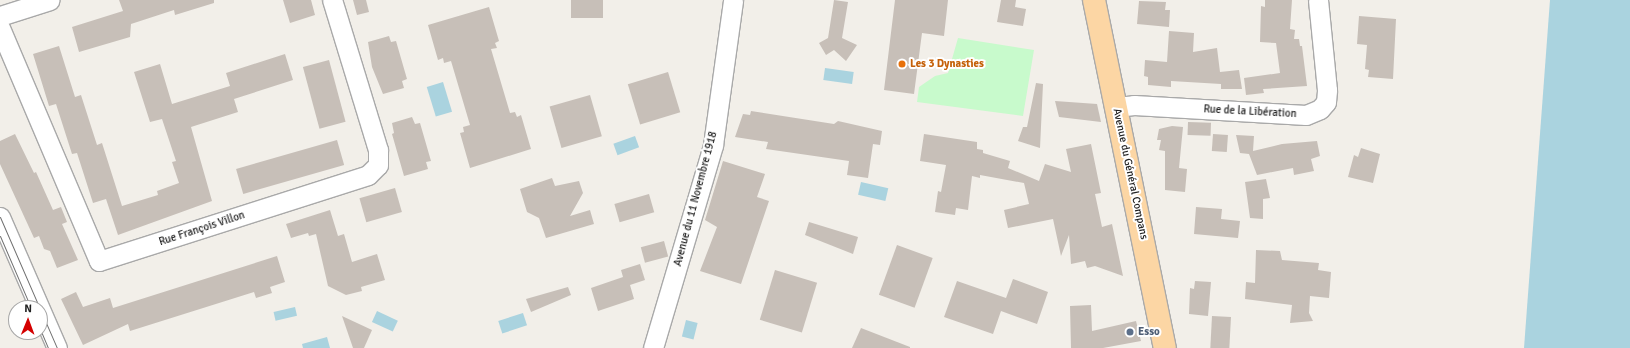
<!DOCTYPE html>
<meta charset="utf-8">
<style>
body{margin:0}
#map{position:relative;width:1630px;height:348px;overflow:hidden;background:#f2efe9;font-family:Signika,sans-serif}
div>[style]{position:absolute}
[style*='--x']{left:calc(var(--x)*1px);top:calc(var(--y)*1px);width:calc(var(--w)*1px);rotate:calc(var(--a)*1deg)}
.park>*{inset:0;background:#c8facc}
.water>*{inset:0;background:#aad3df;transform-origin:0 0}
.building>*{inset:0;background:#c7bfb8;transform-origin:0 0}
.roads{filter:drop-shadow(1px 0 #a9a9a9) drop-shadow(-1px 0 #a9a9a9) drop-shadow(0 1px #a9a9a9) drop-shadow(0 -1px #a9a9a9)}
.minor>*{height:19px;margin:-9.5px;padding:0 9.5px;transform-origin:9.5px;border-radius:9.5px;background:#fff}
.major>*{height:22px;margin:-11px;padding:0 11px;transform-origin:11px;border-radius:11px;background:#fcd6a4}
.tram>*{height:1px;margin:-0.5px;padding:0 0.5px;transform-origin:0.5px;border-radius:0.5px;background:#707070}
.dots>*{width:11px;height:11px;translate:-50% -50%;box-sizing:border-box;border:2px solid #fff;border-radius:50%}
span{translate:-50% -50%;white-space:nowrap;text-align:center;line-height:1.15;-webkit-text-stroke:4px #fff;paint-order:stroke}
.food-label{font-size:11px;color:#c56008;font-weight:700}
.left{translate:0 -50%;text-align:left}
.street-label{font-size:11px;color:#222}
.service-label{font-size:11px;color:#4e5e75;font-weight:700}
.north{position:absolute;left:8px;top:300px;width:40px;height:40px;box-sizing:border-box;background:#fff;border:1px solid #a7a7a7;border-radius:50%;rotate:1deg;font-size:11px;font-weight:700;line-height:16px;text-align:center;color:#222}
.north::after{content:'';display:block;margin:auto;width:14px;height:18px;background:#d40000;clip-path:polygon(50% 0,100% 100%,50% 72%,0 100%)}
</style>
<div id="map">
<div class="park">
<i style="clip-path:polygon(958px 38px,1034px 50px,1023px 116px,917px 102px,919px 87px,935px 76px,948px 73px)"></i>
</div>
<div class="water">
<i style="clip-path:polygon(1550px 0,1630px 0,1630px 348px,1524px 348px)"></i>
<i style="left:825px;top:68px;width:29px;height:12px;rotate:8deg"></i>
<i style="left:443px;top:82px;width:31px;height:17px;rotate:73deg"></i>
<i style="left:635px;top:136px;width:12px;height:23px;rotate:70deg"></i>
<i style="left:861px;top:182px;width:28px;height:13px;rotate:13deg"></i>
<i style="left:295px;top:307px;width:9px;height:22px;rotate:77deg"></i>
<i style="left:377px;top:311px;width:23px;height:12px;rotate:25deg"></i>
<i style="left:523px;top:313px;width:13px;height:26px;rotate:72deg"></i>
<i style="left:686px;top:320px;width:12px;height:17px;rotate:14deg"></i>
<i style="clip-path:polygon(327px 337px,330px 348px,303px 348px,302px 344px)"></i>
</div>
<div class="building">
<i style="clip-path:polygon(119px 0,214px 0,214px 3px,175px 15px,174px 10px,131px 24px,130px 37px,79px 52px,72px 27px,123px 11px)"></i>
<i style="clip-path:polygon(283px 0,311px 0,315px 15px,290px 23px)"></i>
<i style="clip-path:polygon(353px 0,366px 0,369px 12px,357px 15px)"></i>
<i style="left:571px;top:0;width:32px;height:18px"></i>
<i style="clip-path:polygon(834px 0,848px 2px,842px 38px,857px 45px,846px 61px,834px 50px,826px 55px,819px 43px,828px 38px)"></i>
<i style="clip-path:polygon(895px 0,948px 0,944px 36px,922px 33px,914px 94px,884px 90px)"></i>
<i style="clip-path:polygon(1001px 0,1016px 0,1015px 7px,1026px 9px,1023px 26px,997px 22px)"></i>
<i style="clip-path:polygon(1265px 0,1292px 0,1290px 29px,1295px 30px,1294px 39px,1299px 39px,1300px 46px,1302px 46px,1307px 86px,1263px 89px,1264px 93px,1246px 95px,1244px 78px,1280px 73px,1276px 43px,1260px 42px,1261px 6px,1265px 7px)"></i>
<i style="clip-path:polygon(1139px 1px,1166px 2px,1165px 10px,1170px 10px,1169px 27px,1137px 24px)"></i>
<i style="clip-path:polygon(489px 7px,499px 41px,495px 43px,497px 48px,491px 49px,510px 113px,515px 112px,517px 117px,521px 115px,531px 149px,470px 168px,460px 133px,464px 132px,463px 127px,470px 125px,451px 61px,444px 63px,443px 58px,438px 60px,428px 25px)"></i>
<i style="clip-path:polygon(1359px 16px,1396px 19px,1393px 79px,1368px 77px,1369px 70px,1365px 69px,1367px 45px,1357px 44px)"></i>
<i style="clip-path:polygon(1169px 31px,1194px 33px,1193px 52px,1217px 48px,1220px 72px,1239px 70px,1242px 89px,1221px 89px,1221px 84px,1171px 81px,1171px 87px,1148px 85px,1148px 77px,1144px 76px,1145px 60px,1167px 62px)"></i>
<i style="clip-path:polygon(389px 36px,391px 42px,396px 41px,407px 79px,402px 81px,404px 88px,383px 94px,372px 67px,368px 42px)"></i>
<i style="clip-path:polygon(59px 46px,75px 97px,81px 95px,97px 145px,102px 143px,122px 206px,158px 195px,157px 191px,179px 183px,172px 162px,176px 161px,162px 119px,150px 122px,134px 72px,160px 64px,172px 104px,230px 86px,226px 73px,285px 54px,293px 80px,234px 99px,238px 112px,191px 127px,212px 201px,118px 235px,106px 199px,93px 203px,77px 153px,72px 154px,56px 104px,49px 106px,33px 54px)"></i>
<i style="left:329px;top:60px;width:64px;height:27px;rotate:75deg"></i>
<i style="left:668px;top:72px;width:42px;height:42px;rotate:73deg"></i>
<i style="clip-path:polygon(1036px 83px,1043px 84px,1040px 148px,1018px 141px,1023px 127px,1027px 127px)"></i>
<i style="left:590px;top:95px;width:43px;height:42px;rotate:74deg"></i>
<i style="clip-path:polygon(1055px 101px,1097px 104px,1101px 122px,1059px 117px)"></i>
<i style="clip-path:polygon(751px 111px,834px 124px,838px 121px,882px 131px,880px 145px,873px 144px,868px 178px,847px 175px,849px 161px,766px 149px,768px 142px,735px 137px,743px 114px,750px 115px)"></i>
<i style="clip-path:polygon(412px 117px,415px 124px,420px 123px,431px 161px,426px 162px,428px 169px,404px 176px,392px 134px,394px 133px,392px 123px)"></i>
<i style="left:1188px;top:122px;width:23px;height:13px;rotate:2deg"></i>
<i style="clip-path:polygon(1172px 126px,1183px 127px,1179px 168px,1187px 169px,1185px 192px,1165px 190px,1165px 151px,1159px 150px,1161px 140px,1157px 140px,1159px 129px)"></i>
<i style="clip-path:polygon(15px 134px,34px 173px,36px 172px,53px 210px,61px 207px,67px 222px,62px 224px,78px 260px,57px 268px,50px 251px,44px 249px,39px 236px,34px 238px,0 164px,0 141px)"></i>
<i style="clip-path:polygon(924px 134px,977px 142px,977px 149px,983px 150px,983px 153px,1010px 161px,1008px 168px,1039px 181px,1045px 164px,1071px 172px,1066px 149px,1091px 144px,1101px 193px,1095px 194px,1102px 227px,1112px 224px,1123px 276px,1095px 266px,1087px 268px,1085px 261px,1071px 264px,1069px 235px,1061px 256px,1053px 219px,1008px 228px,1004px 210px,1029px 204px,1024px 183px,980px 175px,980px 178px,972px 176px,968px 210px,956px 208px,955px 215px,935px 212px,938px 191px,941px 192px,946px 165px,920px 161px)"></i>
<i style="left:1213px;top:134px;width:15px;height:17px;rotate:4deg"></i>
<i style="clip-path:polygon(1236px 135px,1254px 136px,1253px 151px,1282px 144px,1317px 141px,1320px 156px,1311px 159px,1314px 171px,1294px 175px,1293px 168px,1257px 175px,1249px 154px,1240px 153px)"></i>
<i style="left:337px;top:140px;width:26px;height:105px;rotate:74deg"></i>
<i style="clip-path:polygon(1361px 148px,1380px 154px,1373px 183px,1348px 177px,1354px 155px,1358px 157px)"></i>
<i style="clip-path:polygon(723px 161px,765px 174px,757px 197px,769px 201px,741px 284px,700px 271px,717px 227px,705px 220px)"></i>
<i style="clip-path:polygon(552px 178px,555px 186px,579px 181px,583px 193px,570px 216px,590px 210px,594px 224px,546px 238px,539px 218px,527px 212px,520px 189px)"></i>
<i style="clip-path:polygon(1266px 179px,1270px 198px,1263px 199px,1263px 219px,1250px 218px,1245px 182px)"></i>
<i style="left:395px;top:188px;width:25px;height:37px;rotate:74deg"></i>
<i style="left:649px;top:194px;width:19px;height:36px;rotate:74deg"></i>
<i style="clip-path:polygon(1196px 207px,1222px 209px,1221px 219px,1240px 221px,1238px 238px,1194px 234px)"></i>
<i style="clip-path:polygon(330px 210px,338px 236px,344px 234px,352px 262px,377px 254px,385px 280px,361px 287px,362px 291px,346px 295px,328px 286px,316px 234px,309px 236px,308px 233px,291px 238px,286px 224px)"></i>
<i style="clip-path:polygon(809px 222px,858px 237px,853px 254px,805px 235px)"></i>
<i style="left:664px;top:241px;width:16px;height:24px;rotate:75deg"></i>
<i style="left:897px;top:245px;width:38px;height:53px;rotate:20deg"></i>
<i style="clip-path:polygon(1256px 250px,1280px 251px,1282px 260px,1319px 263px,1318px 270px,1331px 272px,1329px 298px,1310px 296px,1309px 313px,1313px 321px,1290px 323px,1292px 305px,1245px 299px,1246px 282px,1255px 283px)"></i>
<i style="clip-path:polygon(277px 256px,285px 282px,270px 287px,272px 293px,256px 298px,254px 292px,130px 331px,128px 324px,83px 345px,61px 299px,76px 292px,83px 307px,110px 298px,113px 308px)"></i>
<i style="clip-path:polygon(640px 264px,645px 280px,630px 285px,634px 299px,598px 311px,591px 288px,623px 277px,621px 270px)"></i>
<i style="left:775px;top:270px;width:44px;height:52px;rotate:17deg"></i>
<i style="clip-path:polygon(1013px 279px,1048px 292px,1037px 324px,1001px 311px,993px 334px,944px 317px,957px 281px,1006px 298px)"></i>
<i style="clip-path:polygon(1195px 281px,1211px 282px,1208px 316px,1189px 314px,1190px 288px,1194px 289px)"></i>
<i style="clip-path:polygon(568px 287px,571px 295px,531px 312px,526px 299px)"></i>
<i style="clip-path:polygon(1091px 305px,1092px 331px,1136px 321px,1141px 341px,1103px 348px,1071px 348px,1070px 306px)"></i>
<i style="clip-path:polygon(342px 316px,372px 330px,364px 348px,353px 348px)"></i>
<i style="left:1212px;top:316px;width:19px;height:32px;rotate:3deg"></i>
<i style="clip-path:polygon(861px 328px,910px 347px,910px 348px,852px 348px)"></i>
</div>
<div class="roads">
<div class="minor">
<i style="--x:0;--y:16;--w:52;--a:-17.7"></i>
<i style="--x:0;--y:28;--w:253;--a:67"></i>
<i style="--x:99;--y:261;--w:282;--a:-17.7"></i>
<i style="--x:368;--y:175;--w:14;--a:-45"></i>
<i style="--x:378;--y:165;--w:15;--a:-90"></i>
<i style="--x:378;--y:150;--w:157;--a:-107"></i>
<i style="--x:1116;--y:107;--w:18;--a:-6"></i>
<i style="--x:1134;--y:105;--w:172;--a:3.3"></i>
<i style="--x:1306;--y:115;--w:15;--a:-23"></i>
<i style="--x:1320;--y:109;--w:9;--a:-49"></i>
<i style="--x:1326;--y:102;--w:12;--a:-85"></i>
<i style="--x:1327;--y:90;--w:90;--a:-95.7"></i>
<i style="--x:0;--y:217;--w:143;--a:66.5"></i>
<i style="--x:653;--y:348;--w:212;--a:-73.5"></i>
<i style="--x:713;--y:145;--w:146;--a:-82.1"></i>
</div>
<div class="major">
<i style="--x:1094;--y:0;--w:355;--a:78.5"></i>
</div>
</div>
<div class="tram">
<i style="--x:0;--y:217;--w:143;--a:66.5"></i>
<i style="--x:0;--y:236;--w:78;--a:66.7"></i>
<i style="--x:40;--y:329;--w:21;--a:67"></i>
</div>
<div class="dots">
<i style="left:902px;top:64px;background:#e8710a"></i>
<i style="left:1130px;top:332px;background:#5c6f8a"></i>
</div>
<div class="food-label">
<span class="left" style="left:910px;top:64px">Les 3 Dynasties</span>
</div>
<div class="street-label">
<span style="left:1250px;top:112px;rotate:3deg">Rue de la Libération</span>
<span style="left:1130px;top:174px;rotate:78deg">Avenue du Général Compans</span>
<span style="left:696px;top:199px;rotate:-75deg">Avenue du 11 Novembre 1918</span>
<span style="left:202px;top:229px;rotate:-18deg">Rue François Villon</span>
</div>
<div class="service-label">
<span class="left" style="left:1138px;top:332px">Esso</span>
</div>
<div class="north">N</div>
</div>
